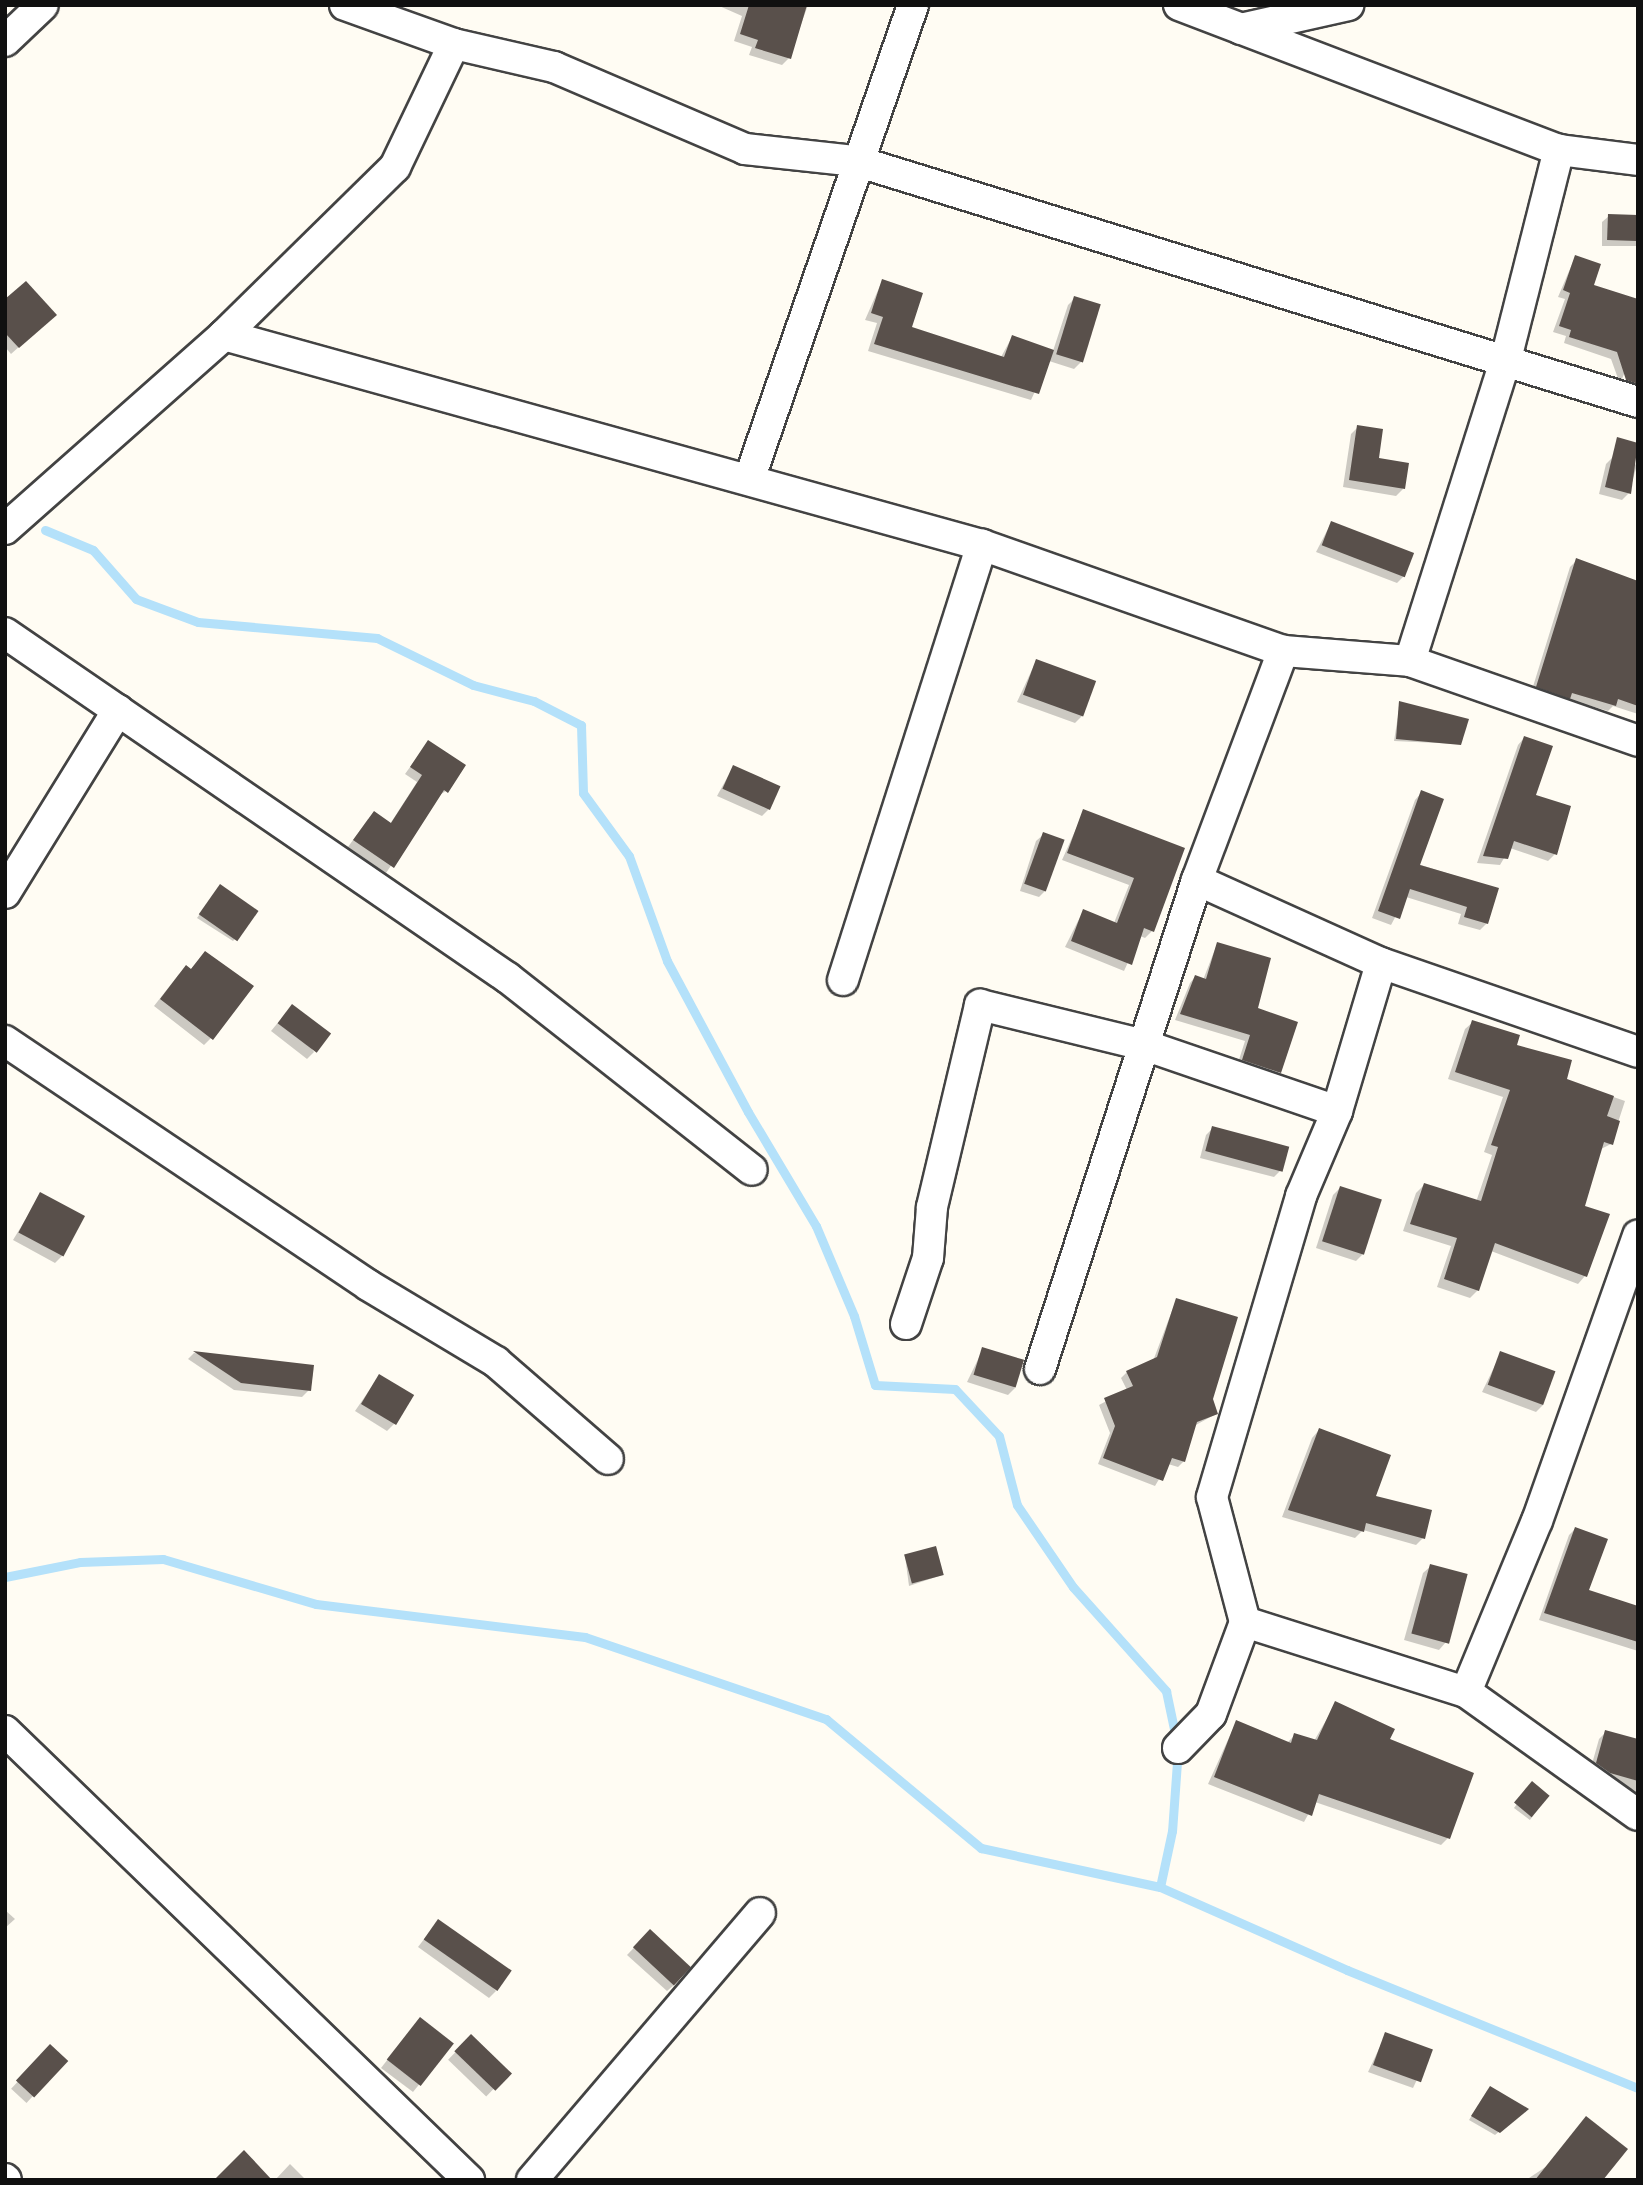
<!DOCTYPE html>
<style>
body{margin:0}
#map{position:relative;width:1643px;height:2185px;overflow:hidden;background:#fffcf3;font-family:"PT Serif",serif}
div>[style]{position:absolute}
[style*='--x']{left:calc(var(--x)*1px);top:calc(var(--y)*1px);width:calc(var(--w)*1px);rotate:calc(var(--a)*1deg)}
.shadow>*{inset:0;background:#0003;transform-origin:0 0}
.stream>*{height:9px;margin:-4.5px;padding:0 4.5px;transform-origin:4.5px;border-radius:4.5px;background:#b4e1fa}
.building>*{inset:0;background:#59504b;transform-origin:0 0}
.roads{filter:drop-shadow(2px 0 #434343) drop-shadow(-2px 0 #434343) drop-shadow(0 2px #434343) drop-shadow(0 -2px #434343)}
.minor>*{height:30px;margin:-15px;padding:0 15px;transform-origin:15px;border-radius:15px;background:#fff}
span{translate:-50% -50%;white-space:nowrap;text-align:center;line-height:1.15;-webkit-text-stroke:7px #fff;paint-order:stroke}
.frame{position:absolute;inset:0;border:7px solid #101010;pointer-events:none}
</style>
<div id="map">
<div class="shadow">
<i style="clip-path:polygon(717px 5px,808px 5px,789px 58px,782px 65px,749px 55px,752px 47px,734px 41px,742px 16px)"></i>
<i style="clip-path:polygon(1609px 216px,1638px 217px,1638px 246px,1602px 246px,1602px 222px)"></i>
<i style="clip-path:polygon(1575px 257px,1592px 286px,1638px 339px,1620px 384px,1611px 359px,1564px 343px,1566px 336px,1553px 332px,1565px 299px,1558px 297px)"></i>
<i style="clip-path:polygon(882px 281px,910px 328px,1001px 357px,1012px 337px,1053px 351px,1068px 305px,1075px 298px,1081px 362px,1074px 369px,1049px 361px,1031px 400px,868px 351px,877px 323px,865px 320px)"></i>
<i style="clip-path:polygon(5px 301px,47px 322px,11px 354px,5px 347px)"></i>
<i style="clip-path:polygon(1358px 427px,1377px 459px,1403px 489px,1396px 496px,1343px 487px,1351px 434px)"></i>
<i style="clip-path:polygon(1613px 457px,1637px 465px,1629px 493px,1622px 500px,1599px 494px,1606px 464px)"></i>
<i style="clip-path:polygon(1331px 523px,1404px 576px,1397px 583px,1316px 552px)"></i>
<i style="clip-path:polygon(1576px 561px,1638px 583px,1638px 714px,1613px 706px,1608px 711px,1567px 699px,1562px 704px,1531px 693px,1570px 567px)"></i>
<i style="clip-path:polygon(1036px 661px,1082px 716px,1075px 723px,1017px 702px)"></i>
<i style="clip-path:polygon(1400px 703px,1459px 744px,1394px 741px)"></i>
<i style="clip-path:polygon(1524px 738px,1534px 797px,1569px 807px,1555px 854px,1548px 861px,1510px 848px,1500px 865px,1477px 863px,1518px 745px)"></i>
<i style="clip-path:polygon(428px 742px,446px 791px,438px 796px,386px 873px,348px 847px,368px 819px,390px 824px,417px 782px,405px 774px)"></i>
<i style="clip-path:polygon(733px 767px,769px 809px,762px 816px,717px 796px)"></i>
<i style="clip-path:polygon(1422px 792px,1418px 864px,1497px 889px,1487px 923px,1480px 930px,1458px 924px,1461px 914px,1406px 897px,1391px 925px,1372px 918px,1415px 800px)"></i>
<i style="clip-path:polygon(1084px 811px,1183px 849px,1152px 931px,1145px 938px,1140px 936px,1124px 971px,1065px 947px,1083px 911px,1114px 923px,1129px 885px,1062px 860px)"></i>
<i style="clip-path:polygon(1044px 834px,1046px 890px,1039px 897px,1020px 891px,1036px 841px)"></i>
<i style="clip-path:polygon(217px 890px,236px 938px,233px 941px,197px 918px)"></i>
<i style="clip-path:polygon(1217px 944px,1256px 1009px,1279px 1072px,1274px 1077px,1237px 1066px,1245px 1041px,1175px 1020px,1190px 983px,1195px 977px,1203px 980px)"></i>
<i style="clip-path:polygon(205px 953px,211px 1038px,204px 1045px,154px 1006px,179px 974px,190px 970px)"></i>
<i style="clip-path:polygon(286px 1013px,314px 1052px,307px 1059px,271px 1031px)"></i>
<i style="clip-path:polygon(1473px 1022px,1565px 1080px,1625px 1101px,1611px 1144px,1599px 1150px,1583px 1207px,1585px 1276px,1578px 1284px,1491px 1251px,1478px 1290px,1470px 1298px,1437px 1287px,1451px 1246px,1403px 1231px,1416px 1193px,1424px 1185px,1476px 1202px,1492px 1155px,1484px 1152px,1503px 1097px,1448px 1079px,1465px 1029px)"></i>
<i style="clip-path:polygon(1213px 1128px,1281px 1170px,1274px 1177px,1200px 1158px,1206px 1135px)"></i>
<i style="clip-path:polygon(1340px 1188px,1380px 1201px,1363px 1254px,1356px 1261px,1316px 1248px,1333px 1195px)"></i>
<i style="clip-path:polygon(41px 1194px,62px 1256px,55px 1263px,13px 1240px)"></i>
<i style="clip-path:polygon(1176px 1300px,1216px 1414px,1194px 1426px,1184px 1461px,1178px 1467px,1168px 1464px,1155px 1486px,1098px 1464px,1110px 1433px,1099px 1405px,1127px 1390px,1121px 1378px,1127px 1372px,1153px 1361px)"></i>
<i style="clip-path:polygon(983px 1349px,1015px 1388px,1008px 1395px,967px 1382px)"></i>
<i style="clip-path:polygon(194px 1353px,312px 1366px,309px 1390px,302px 1397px,234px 1390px,188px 1359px)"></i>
<i style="clip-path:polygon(1501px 1353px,1543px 1405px,1536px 1412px,1482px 1392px)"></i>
<i style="clip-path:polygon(379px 1376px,394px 1424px,387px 1431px,355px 1411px)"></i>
<i style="clip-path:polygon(1319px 1430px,1373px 1497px,1423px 1538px,1416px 1545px,1363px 1530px,1355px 1538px,1282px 1517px,1312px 1438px)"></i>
<i style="clip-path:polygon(1575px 1529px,1587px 1591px,1638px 1608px,1638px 1651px,1539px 1620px,1569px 1535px)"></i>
<i style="clip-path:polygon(905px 1556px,942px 1575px,909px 1586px)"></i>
<i style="clip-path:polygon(1431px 1566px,1446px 1642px,1439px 1650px,1404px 1640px,1423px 1573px)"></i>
<i style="clip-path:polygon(1336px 1703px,1388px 1740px,1471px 1774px,1448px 1838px,1441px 1845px,1315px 1802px,1304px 1822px,1208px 1784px,1236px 1722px,1287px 1743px,1295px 1735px,1314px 1741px)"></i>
<i style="clip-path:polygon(1606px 1732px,1638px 1741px,1638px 1792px,1590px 1771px,1599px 1739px)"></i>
<i style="left:1532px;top:1784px;width:20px;height:30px;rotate:37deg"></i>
<i style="clip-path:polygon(5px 1910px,15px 1919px,5px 1928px)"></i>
<i style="clip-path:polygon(438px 1921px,496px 1991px,489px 1998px,418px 1947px)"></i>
<i style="clip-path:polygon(650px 1931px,674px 1985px,667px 1991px,627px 1955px)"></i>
<i style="clip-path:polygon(413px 2027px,452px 2044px,413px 2092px,381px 2068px)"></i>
<i style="clip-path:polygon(1386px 2034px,1431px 2050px,1413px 2088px,1368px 2072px)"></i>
<i style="left:471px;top:2036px;width:53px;height:33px;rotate:44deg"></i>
<i style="left:50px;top:2047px;width:21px;height:57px;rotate:43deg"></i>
<i style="clip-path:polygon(1487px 2091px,1526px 2109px,1495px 2135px,1469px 2120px)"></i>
<i style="clip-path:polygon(290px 2164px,306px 2180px,275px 2180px)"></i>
<i style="clip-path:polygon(1547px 2166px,1600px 2180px,1526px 2180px)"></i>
</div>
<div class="stream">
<i style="--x:45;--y:530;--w:52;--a:22.6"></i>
<i style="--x:93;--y:550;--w:65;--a:48.7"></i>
<i style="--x:136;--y:599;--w:66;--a:20.4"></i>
<i style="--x:198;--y:622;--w:180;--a:5.1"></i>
<i style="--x:377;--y:638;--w:107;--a:26.1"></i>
<i style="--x:473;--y:685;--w:63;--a:14.7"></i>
<i style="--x:534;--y:701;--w:53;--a:27.1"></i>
<i style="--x:581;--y:725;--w:68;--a:88.3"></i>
<i style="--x:583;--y:793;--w:78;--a:53.9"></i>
<i style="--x:629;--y:856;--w:112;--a:70.1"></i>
<i style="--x:667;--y:961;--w:171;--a:61.8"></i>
<i style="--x:748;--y:1112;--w:133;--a:59.2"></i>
<i style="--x:816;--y:1226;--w:98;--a:67.1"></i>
<i style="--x:854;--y:1316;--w:72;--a:73.1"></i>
<i style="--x:875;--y:1385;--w:80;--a:2.9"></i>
<i style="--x:955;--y:1389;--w:64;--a:46.9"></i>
<i style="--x:999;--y:1436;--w:71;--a:75.4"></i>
<i style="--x:1017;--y:1505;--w:99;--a:55.7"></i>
<i style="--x:1073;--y:1587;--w:140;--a:48.2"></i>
<i style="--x:1166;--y:1691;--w:58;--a:78.1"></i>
<i style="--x:1178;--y:1748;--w:83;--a:94.1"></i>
<i style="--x:1172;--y:1831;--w:57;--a:102.1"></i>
<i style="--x:5;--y:1577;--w:76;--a:-11.3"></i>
<i style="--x:80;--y:1562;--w:83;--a:-2.1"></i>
<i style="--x:163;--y:1559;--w:159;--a:16.4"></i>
<i style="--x:316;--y:1604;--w:271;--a:7"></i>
<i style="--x:585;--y:1637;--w:255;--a:18.8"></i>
<i style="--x:826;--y:1719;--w:202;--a:39.8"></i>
<i style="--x:981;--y:1848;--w:183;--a:12.3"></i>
<i style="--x:1160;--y:1887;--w:205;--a:23.9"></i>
<i style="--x:1347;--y:1970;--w:314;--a:22.1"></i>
</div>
<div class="building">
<i style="clip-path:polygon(749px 5px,807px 5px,791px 59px,755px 48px,758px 40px,740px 34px)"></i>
<i style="left:1608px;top:214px;width:30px;height:26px;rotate:2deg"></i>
<i style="clip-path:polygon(1575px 255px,1601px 264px,1594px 285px,1638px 299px,1638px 384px,1626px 380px,1617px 352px,1569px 337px,1571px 330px,1559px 326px,1570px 293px,1563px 290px)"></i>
<i style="clip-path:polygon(882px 279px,923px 293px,912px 327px,1004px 357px,1012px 335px,1054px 350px,1039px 394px,874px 344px,883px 317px,871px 313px)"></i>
<i style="clip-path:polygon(26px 281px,57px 315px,19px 348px,5px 333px,5px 299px)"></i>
<i style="left:1074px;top:296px;width:28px;height:61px;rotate:17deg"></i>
<i style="clip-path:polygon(1357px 425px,1383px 429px,1379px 458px,1409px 463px,1405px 489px,1349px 480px)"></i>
<i style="clip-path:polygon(1617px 437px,1638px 443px,1631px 494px,1605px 487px)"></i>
<i style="left:1331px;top:521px;width:89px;height:26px;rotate:21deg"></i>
<i style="clip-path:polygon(1576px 558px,1638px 581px,1638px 706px,1618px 699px,1616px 706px,1572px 693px,1570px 699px,1536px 687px)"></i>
<i style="left:1036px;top:659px;width:64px;height:38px;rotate:20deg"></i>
<i style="clip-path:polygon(1399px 701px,1469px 719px,1461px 745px,1396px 739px)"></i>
<i style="clip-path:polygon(1524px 736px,1553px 746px,1536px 795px,1571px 806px,1557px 855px,1514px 841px,1508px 859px,1483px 856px)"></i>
<i style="clip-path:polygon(428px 740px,466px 765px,448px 793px,444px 790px,394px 868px,353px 840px,374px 811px,391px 823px,422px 775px,410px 767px)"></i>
<i style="left:733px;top:765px;width:52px;height:26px;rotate:24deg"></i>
<i style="clip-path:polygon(1421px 790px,1444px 799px,1420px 865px,1499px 888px,1488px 924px,1464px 917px,1467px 907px,1410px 889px,1400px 919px,1378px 911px)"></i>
<i style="clip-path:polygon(1083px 809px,1185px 848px,1154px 932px,1144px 928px,1132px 965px,1071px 941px,1083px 909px,1117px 923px,1134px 878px,1067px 853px)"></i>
<i style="left:1043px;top:832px;width:23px;height:55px;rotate:20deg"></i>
<i style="left:220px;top:884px;width:47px;height:37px;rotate:35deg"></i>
<i style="clip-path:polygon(1217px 942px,1271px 958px,1258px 1008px,1298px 1022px,1281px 1073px,1242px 1060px,1250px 1035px,1180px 1014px,1195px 975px,1206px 979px)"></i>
<i style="clip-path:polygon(205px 951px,254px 986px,213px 1040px,160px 999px,186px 965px,191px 969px)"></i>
<i style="left:292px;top:1004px;width:49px;height:24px;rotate:37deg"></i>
<i style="clip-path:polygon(1472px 1020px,1520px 1035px,1517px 1045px,1572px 1060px,1567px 1079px,1614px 1096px,1607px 1116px,1620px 1121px,1613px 1145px,1604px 1142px,1585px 1206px,1610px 1214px,1587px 1277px,1495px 1243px,1479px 1291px,1444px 1279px,1457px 1238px,1410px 1224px,1424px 1183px,1481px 1201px,1498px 1147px,1491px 1145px,1510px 1090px,1455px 1072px)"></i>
<i style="left:1212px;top:1126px;width:80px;height:26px;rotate:15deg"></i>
<i style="left:1340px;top:1186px;width:44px;height:58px;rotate:18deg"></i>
<i style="left:40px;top:1192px;width:51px;height:46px;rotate:28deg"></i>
<i style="clip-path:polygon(1176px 1298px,1238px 1317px,1213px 1399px,1218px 1414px,1197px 1422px,1185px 1462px,1172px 1458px,1163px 1481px,1103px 1458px,1115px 1426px,1104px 1398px,1133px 1386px,1126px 1371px,1157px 1357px)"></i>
<i style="left:982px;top:1347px;width:44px;height:29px;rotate:17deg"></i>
<i style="clip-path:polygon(193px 1351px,314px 1365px,311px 1391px,241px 1383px)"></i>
<i style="left:1500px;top:1351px;width:59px;height:36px;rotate:20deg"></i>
<i style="left:379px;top:1374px;width:41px;height:35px;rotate:31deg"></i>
<i style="clip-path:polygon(1319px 1428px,1391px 1455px,1376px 1496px,1432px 1510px,1425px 1539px,1366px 1523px,1364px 1532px,1288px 1510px)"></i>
<i style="clip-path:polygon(1575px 1527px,1608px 1539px,1589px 1590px,1638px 1606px,1638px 1642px,1544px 1613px)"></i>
<i style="left:936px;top:1546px;width:30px;height:33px;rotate:75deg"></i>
<i style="left:1430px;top:1564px;width:39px;height:72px;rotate:15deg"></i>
<i style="clip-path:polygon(1335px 1701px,1395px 1729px,1390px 1739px,1474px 1773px,1450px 1839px,1319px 1794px,1312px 1816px,1214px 1777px,1236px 1720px,1291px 1743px,1294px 1733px,1317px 1740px)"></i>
<i style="clip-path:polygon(1605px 1730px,1638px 1739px,1638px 1781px,1610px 1773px,1596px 1763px)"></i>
<i style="left:1532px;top:1781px;width:23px;height:28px;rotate:40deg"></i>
<i style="left:438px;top:1919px;width:90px;height:25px;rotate:35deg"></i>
<i style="left:650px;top:1929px;width:56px;height:25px;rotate:43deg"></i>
<i style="left:420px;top:2017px;width:43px;height:54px;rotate:38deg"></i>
<i style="left:1385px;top:2032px;width:51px;height:35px;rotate:20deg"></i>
<i style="left:471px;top:2034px;width:57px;height:24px;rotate:44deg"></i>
<i style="left:50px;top:2044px;width:25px;height:50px;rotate:43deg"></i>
<i style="clip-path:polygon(1490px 2086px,1529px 2109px,1500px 2133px,1471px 2116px)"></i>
<i style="clip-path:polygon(1586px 2116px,1628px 2149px,1603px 2180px,1535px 2180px)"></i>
<i style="clip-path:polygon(244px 2150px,272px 2180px,214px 2180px)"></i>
</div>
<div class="roads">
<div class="minor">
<i style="--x:345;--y:5;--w:116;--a:19.7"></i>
<i style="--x:454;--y:44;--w:103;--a:13"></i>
<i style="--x:554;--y:67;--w:208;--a:23.2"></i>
<i style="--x:745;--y:149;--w:112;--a:6.2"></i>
<i style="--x:856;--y:161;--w:818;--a:17.13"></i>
<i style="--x:1179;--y:5;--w:407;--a:20.9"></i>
<i style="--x:1559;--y:150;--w:80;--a:7.2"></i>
<i style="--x:1241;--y:29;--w:110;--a:-12.6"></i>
<i style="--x:5;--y:41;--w:52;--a:-43.5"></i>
<i style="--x:224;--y:335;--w:787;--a:15.49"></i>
<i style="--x:982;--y:545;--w:319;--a:19.4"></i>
<i style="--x:1283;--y:651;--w:127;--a:4.5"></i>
<i style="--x:1410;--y:661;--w:242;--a:19.3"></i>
<i style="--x:749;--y:480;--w:503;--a:-70.95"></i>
<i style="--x:5;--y:529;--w:293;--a:-41.5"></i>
<i style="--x:224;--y:335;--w:240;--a:-44.5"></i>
<i style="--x:395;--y:167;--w:136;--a:-64.4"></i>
<i style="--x:5;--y:633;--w:610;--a:34.45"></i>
<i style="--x:508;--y:978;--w:310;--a:38.2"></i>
<i style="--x:1410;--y:661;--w:317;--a:-72.4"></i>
<i style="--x:1506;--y:359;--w:216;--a:-75.8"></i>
<i style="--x:1197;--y:880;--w:202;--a:24.3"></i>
<i style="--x:1381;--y:963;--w:272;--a:19.1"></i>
<i style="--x:5;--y:893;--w:215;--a:-58.3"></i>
<i style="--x:843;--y:980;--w:457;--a:-72.3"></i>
<i style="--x:5;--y:1041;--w:437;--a:33.9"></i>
<i style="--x:368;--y:1285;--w:149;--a:31"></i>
<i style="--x:496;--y:1362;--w:148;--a:40.9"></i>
<i style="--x:906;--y:1324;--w:70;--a:-71.6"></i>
<i style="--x:928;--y:1258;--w:51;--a:-85.5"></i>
<i style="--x:932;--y:1207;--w:208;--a:-76.6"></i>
<i style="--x:980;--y:1005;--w:169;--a:13.7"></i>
<i style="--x:1144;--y:1045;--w:204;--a:18.9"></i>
<i style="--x:1040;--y:1369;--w:514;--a:-72.2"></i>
<i style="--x:1197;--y:880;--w:245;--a:-69.4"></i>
<i style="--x:1245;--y:1622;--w:232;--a:17.6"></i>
<i style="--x:1466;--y:1692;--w:211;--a:35.6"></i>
<i style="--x:1466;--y:1692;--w:185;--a:-67.5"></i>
<i style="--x:1537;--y:1521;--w:303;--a:-70.5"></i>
<i style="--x:5;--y:1731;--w:646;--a:44.06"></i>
<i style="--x:1178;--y:1748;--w:47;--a:-45.9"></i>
<i style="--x:1211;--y:1714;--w:98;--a:-69.7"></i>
<i style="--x:1245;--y:1622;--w:129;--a:-104.8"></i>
<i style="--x:1212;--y:1497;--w:314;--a:-73.5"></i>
<i style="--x:1301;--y:1196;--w:92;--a:-67"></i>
<i style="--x:1337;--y:1111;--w:154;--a:-73.4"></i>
<i style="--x:5;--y:2179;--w:1;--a:45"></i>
<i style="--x:532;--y:2180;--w:351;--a:-49.5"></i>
</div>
</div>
<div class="frame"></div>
</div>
